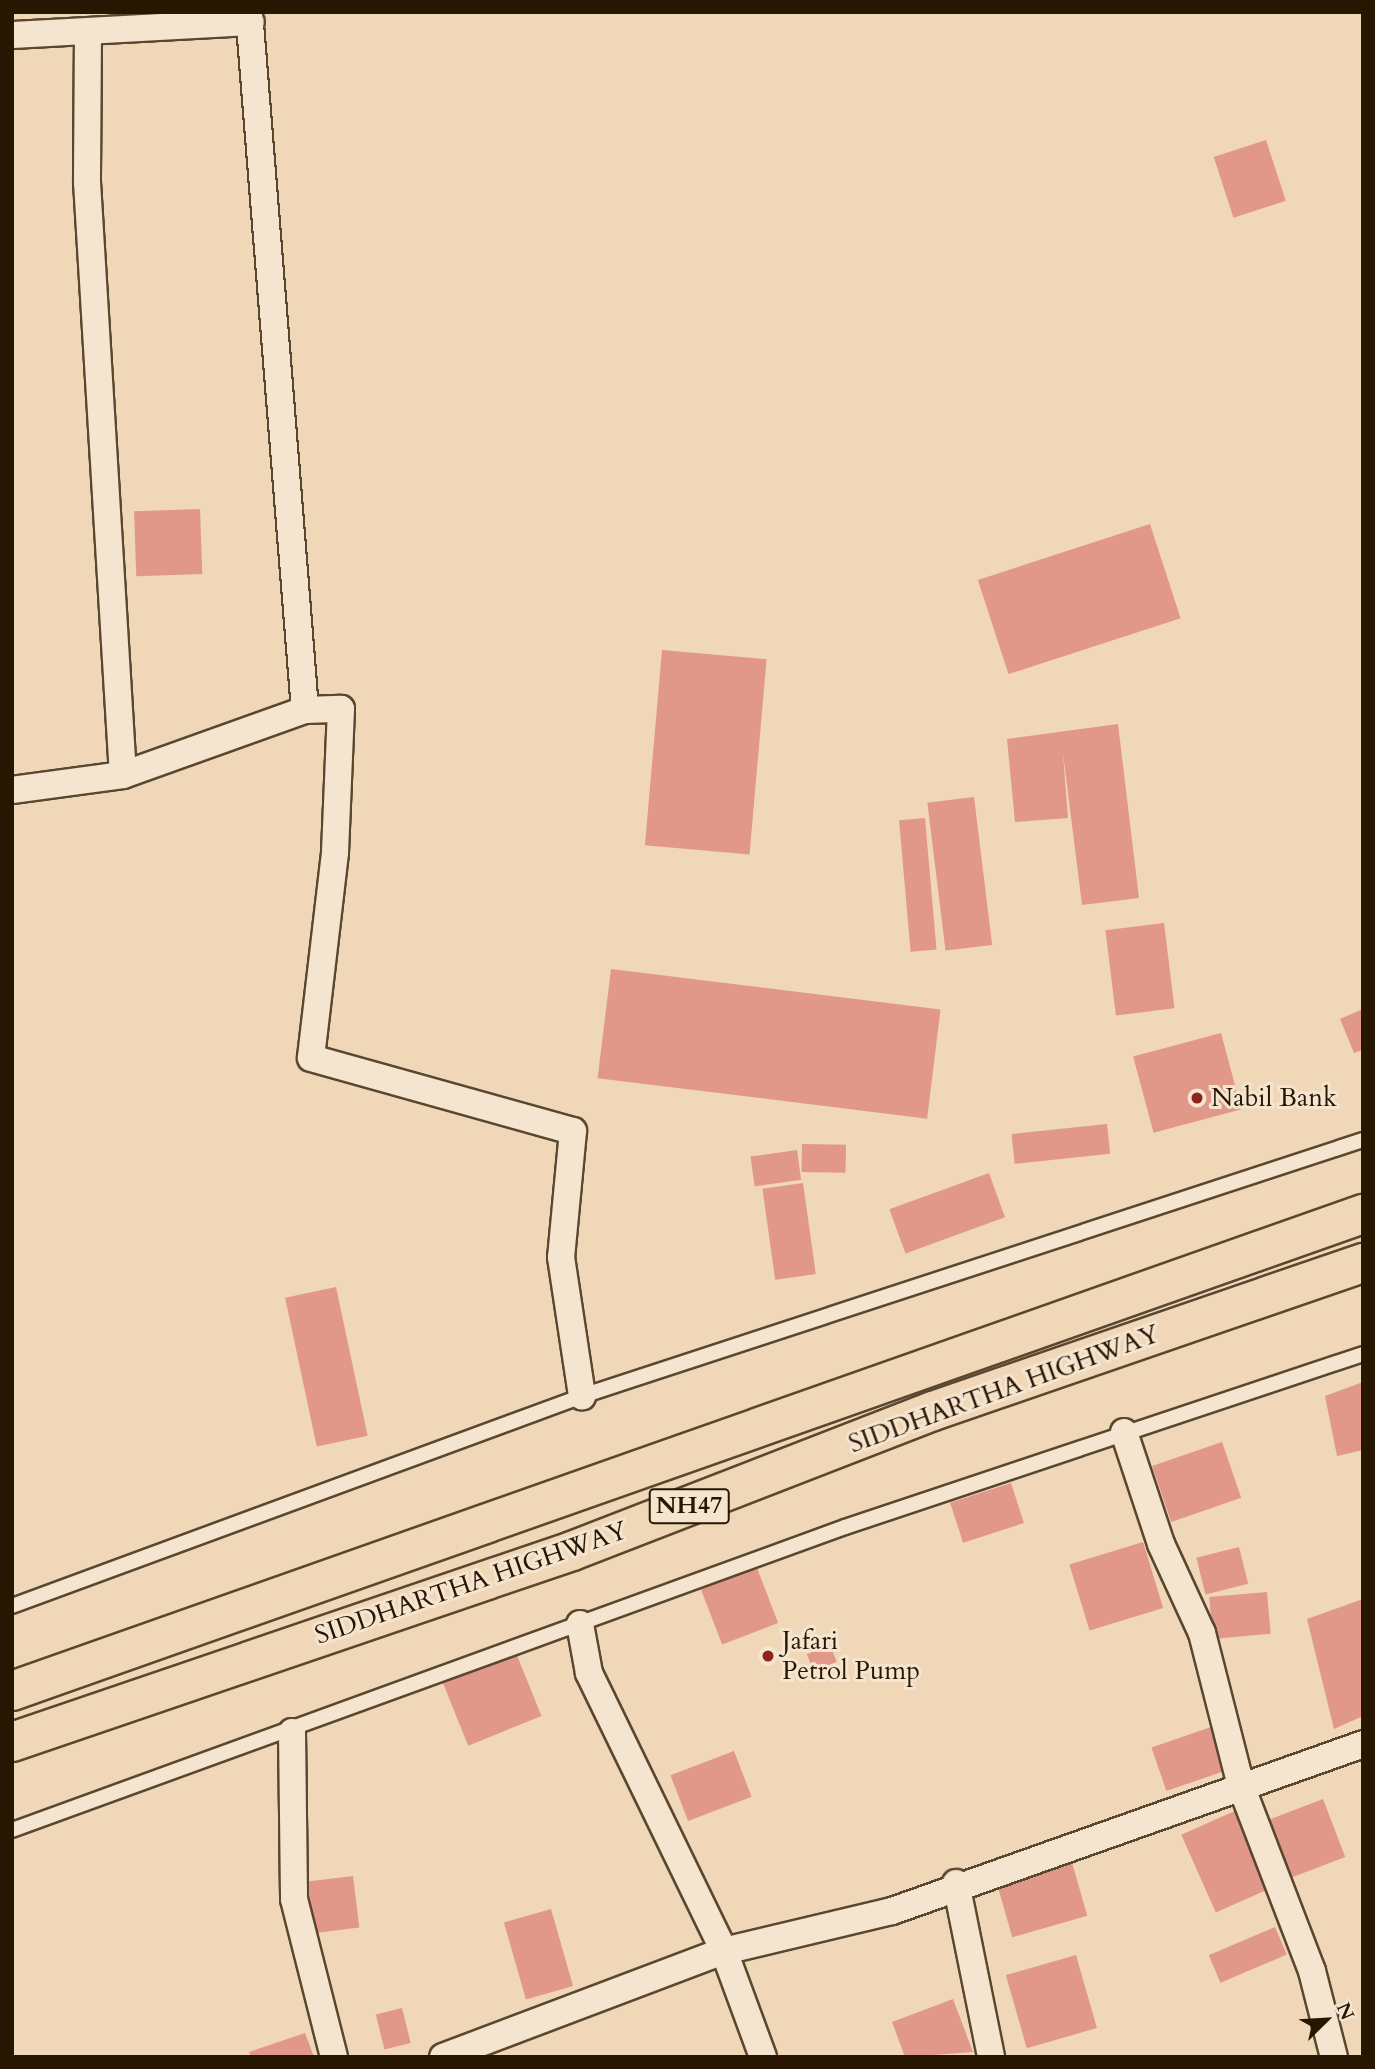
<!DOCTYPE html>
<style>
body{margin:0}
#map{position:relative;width:1375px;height:2069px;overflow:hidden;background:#efd7b7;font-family:Cardo,serif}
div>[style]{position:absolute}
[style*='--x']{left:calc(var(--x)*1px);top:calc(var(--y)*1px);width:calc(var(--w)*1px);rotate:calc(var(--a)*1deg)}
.building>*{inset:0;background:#e19889;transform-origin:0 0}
.roads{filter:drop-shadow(2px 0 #59472f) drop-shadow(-2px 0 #59472f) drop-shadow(0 2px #59472f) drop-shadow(0 -2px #59472f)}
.lane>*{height:14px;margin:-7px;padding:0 7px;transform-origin:7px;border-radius:7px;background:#f5e5d0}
.street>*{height:26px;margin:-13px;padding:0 13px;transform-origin:13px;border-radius:13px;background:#f5e5d0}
.highway>*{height:38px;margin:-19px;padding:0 19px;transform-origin:19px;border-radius:19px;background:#efd7b7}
.dots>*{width:19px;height:19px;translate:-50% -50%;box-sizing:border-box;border:4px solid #f5e5d0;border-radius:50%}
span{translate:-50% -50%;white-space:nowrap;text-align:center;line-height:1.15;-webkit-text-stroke:6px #f5e5d0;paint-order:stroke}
.shield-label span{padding:2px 5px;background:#f5e5d0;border:2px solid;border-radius:5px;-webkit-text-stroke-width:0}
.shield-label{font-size:24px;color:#271702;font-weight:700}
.poi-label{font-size:26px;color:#271702}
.left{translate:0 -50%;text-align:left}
.street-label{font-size:26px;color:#271702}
.frame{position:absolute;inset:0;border:14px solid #271702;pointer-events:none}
.north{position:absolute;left:1291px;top:1985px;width:70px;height:70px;-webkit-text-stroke:5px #f5e5d0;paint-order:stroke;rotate:66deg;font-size:19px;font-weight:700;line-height:28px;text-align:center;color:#271702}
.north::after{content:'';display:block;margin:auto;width:24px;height:32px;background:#271702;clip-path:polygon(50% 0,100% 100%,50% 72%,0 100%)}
</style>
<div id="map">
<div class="building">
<i style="left:1266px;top:140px;width:64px;height:55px;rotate:72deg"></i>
<i style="left:200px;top:509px;width:65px;height:66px;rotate:88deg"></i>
<i style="left:1150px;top:524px;width:99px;height:181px;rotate:72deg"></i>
<i style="left:662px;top:650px;width:105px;height:196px;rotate:5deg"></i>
<i style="clip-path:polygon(1118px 724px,1139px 898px,1082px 905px,1063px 753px,1068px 818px,1015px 822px,1007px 739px)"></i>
<i style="left:974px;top:797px;width:149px;height:47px;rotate:83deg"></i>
<i style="left:925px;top:818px;width:132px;height:26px;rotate:85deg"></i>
<i style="left:1164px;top:923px;width:86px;height:59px;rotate:83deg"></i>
<i style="left:611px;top:969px;width:332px;height:110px;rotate:7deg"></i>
<i style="clip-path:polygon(1363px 1009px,1363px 1050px,1354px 1053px,1340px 1019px)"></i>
<i style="left:1221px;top:1033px;width:79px;height:91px;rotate:75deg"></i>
<i style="left:1107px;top:1124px;width:30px;height:96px;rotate:84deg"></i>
<i style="left:802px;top:1144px;width:44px;height:28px;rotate:1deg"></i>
<i style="left:797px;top:1150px;width:30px;height:47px;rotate:82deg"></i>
<i style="left:989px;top:1173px;width:47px;height:106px;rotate:70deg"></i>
<i style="left:803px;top:1183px;width:92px;height:41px;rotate:82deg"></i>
<i style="left:336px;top:1287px;width:152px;height:52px;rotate:78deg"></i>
<i style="clip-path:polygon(1363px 1382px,1363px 1450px,1337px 1456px,1325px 1396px)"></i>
<i style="left:1222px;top:1442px;width:59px;height:74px;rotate:71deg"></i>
<i style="left:1011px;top:1483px;width:42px;height:64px;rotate:72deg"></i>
<i style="left:1143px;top:1542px;width:69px;height:77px;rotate:73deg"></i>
<i style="left:1239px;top:1547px;width:38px;height:44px;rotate:76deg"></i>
<i style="left:757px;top:1568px;width:59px;height:60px;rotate:69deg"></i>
<i style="left:1267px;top:1592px;width:42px;height:58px;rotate:85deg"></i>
<i style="clip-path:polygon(1363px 1599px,1363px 1716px,1334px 1729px,1307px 1619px)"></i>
<i style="left:830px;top:1645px;width:18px;height:25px;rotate:68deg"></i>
<i style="left:516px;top:1653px;width:68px;height:79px;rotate:68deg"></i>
<i style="left:1211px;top:1727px;width:46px;height:63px;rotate:71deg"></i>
<i style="left:734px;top:1751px;width:49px;height:68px;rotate:69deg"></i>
<i style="left:1323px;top:1799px;width:62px;height:65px;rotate:69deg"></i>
<i style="left:1237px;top:1810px;width:85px;height:61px;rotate:66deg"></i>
<i style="left:1071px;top:1859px;width:59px;height:78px;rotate:74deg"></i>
<i style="left:353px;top:1876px;width:52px;height:48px;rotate:83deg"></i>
<i style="left:551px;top:1909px;width:80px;height:49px;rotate:74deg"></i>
<i style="left:1275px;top:1927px;width:30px;height:72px;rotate:67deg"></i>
<i style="left:1076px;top:1955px;width:76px;height:73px;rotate:74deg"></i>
<i style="clip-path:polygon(953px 1999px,973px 2052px,905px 2057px,892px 2022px)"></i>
<i style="left:402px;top:2008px;width:36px;height:27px;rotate:76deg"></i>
<i style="clip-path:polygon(305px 2033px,314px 2057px,251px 2057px,249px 2052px)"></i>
</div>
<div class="roads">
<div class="lane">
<i style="--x:12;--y:1606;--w:607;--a:-20.22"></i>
<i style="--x:582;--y:1396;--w:822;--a:-18.15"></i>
<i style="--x:12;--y:1830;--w:886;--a:-19.99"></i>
<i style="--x:845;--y:1527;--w:546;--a:-18.47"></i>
</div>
<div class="street">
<i style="--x:249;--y:12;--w:700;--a:85.41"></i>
<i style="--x:88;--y:32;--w:150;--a:90.4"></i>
<i style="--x:87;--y:182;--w:594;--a:86.53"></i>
<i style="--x:12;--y:35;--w:239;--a:-3.1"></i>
<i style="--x:12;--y:790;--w:112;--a:-7.7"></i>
<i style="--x:123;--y:775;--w:193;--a:-19.7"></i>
<i style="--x:305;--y:710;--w:36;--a:-2"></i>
<i style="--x:341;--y:709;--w:144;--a:92.4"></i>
<i style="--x:335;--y:853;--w:206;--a:96.7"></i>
<i style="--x:311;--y:1058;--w:272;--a:15.6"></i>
<i style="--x:573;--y:1131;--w:127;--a:95.4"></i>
<i style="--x:561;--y:1257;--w:141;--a:81.4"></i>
<i style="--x:1124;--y:1432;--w:118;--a:71.7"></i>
<i style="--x:1161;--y:1544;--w:98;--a:65.3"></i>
<i style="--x:1202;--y:1633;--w:158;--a:75.7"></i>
<i style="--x:1241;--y:1786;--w:198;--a:69"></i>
<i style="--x:1312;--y:1971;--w:89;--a:75.7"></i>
<i style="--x:580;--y:1624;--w:50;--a:79.6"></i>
<i style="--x:589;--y:1673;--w:309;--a:64.1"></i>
<i style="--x:724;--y:1951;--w:113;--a:69.8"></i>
<i style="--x:292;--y:1732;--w:167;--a:89.3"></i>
<i style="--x:294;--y:1899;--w:163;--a:75.8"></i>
<i style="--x:956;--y:1883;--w:177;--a:78.6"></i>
<i style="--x:443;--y:2057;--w:300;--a:-20.7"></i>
<i style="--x:724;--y:1951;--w:173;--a:-13.4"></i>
<i style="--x:892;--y:1911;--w:500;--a:-19.5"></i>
</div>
<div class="highway">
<i style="--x:12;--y:1691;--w:1433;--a:-19.45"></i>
<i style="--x:12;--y:1742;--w:592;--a:-18.83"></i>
<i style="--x:572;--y:1551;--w:387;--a:-21.2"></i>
<i style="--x:933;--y:1411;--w:455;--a:-19"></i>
</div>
</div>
<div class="dots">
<i style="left:1197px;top:1098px;background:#8f2418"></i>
<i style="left:768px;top:1656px;background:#8f2418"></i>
</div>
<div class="shield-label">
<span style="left:689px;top:1506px">NH47</span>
</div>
<div class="poi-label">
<span class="left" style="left:1211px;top:1098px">Nabil Bank</span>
<span class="left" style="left:782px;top:1656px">Jafari<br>Petrol Pump</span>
</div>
<div class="street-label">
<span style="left:1004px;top:1389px;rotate:-20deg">SIDDHARTHA HIGHWAY</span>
<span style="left:471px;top:1583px;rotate:-19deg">SIDDHARTHA HIGHWAY</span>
</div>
<div class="frame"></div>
<div class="north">N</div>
</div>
